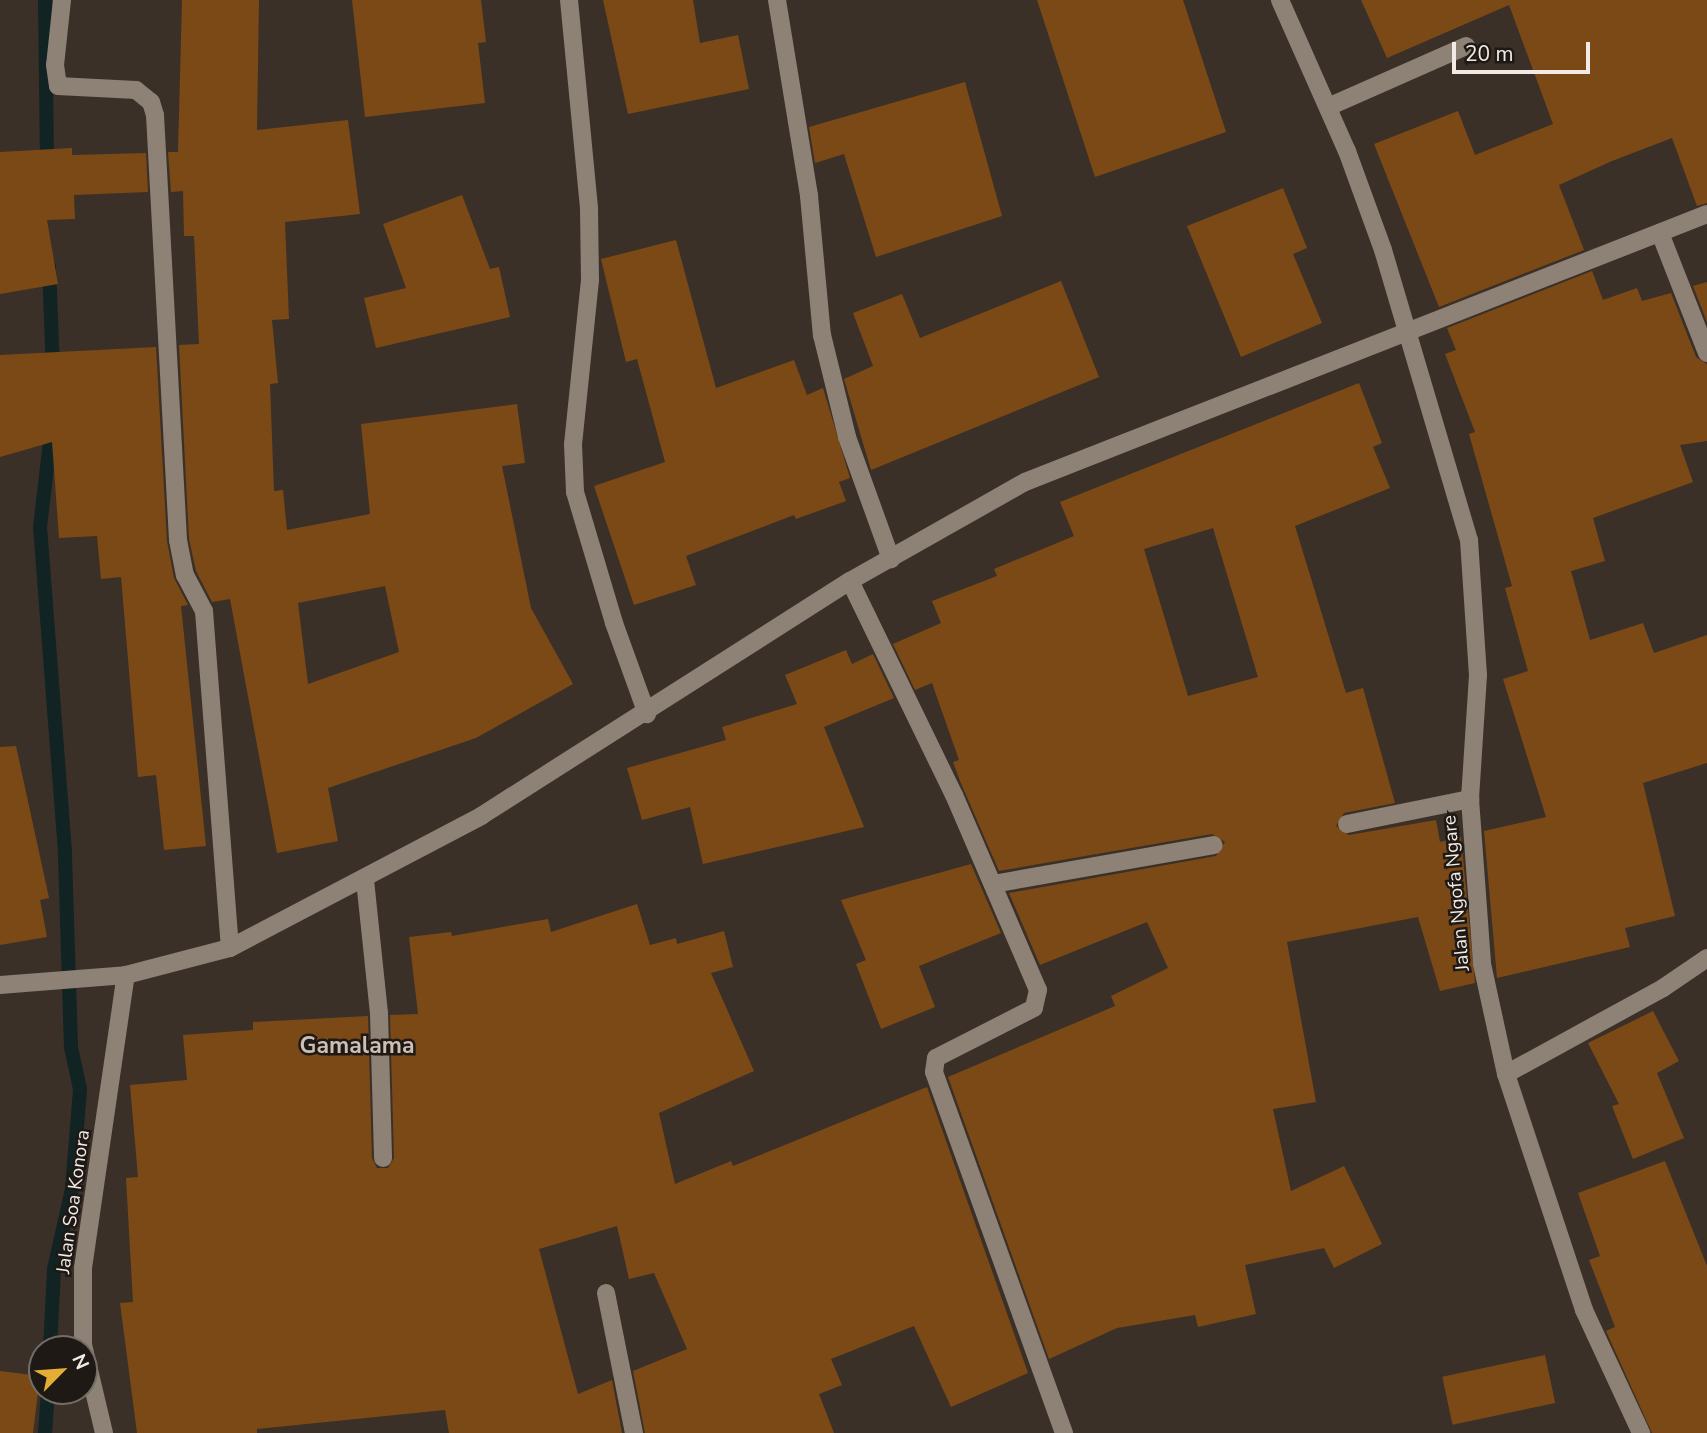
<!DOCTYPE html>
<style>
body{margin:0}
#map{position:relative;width:1707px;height:1433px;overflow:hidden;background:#3b3027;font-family:"Nunito Sans",sans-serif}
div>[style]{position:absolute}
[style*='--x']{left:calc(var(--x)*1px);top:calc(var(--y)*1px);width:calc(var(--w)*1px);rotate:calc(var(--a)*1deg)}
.stream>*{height:14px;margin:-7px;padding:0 7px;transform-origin:7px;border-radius:7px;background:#122324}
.building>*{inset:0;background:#7b4916;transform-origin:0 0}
.minor>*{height:18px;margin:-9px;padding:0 9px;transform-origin:9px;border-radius:9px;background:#8e8176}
span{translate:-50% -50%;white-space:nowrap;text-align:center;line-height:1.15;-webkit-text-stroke:5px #1e1915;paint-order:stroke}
.street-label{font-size:19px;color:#f2ebe5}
.quarter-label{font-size:23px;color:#cdbfb4;font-weight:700}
.north{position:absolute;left:28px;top:1335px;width:70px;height:70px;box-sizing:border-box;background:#1e1915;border:2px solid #736d68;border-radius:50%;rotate:65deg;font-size:19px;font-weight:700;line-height:28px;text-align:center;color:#f2ebe5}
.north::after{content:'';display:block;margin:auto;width:24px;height:32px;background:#e6ad36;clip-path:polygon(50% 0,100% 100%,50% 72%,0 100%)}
.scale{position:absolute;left:1452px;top:42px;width:138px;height:32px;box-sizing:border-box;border:4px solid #f2ebe5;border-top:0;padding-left:9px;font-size:21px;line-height:24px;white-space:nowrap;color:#f2ebe5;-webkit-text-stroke:5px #1e1915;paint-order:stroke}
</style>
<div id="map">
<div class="stream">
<i style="--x:45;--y:0;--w:167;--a:89.3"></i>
<i style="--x:49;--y:267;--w:102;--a:87.8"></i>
<i style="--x:50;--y:1349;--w:80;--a:-87.1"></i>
<i style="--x:54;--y:1269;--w:82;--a:-77.3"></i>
<i style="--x:72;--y:1189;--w:100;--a:-85.4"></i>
<i style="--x:80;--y:1089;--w:43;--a:-102.1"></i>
<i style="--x:71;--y:1047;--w:195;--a:-91.8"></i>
<i style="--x:65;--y:852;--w:326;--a:-94.4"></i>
<i style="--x:40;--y:527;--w:103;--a:-83.3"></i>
<i style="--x:45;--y:1433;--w:42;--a:-85.9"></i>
</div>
<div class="building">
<i style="clip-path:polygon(evenodd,182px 0,259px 0,257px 130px,348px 120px,360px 214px,285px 222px,289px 319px,272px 320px,278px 383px,270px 384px,274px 491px,283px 490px,287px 530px,370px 514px,361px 424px,517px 404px,525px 463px,502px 466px,531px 608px,573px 684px,476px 738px,328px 788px,338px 841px,277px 853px,230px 599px,212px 602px,196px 571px,189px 539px,179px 345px,199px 344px,194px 236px,184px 236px,183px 191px,171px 192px,168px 152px,178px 152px,182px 0,385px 586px,399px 652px,308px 684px,298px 603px,385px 586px)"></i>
<i style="clip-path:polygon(352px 0,481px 0,486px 42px,478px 43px,485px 103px,365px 117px)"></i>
<i style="clip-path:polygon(603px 0,693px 0,700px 43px,738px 35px,749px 89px,628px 114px)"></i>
<i style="clip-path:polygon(1037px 0,1183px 0,1226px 132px,1095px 177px)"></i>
<i style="clip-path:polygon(1361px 0,1707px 0,1707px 203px,1697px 206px,1672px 138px,1612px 161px,1559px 185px,1584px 250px,1439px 307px,1374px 144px,1458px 111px,1475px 155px,1553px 124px,1509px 5px,1387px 58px)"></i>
<i style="clip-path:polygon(965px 82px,1002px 216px,876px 257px,844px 154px,815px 163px,809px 127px)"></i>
<i style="clip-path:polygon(72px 148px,72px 155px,146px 153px,148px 192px,74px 195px,75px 219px,47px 220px,58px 284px,0 294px,0 152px)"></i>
<i style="clip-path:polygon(1283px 188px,1307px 248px,1293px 254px,1322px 323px,1241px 357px,1187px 226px)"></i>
<i style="clip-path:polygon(462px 195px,490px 269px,499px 267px,510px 317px,376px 348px,364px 298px,406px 288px,383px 224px)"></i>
<i style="clip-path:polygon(676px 240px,716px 388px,794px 360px,807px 395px,823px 388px,850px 478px,839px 482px,846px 501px,796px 519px,794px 515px,686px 556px,696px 585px,634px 605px,594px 486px,665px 462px,637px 359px,626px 362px,601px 259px)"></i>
<i style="clip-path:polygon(1592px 271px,1603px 300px,1637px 288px,1642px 301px,1671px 293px,1696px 357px,1707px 364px,1707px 441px,1680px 445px,1693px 482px,1593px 518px,1605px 561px,1571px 571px,1590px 640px,1643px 623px,1654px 653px,1707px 635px,1707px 763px,1643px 783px,1675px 916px,1625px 928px,1630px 947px,1497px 978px,1484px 831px,1546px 817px,1503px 679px,1528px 671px,1505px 588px,1512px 586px,1469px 434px,1475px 432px,1445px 354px,1456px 350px,1447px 328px)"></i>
<i style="clip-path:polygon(1061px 281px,1099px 377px,871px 470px,844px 379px,873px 366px,853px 313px,902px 294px,920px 338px)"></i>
<i style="clip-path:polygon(1707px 282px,1707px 322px,1693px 286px)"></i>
<i style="clip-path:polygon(156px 347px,167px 541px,174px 578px,188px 605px,181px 606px,206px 846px,164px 850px,156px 775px,138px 777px,121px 577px,101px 579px,97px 536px,59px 538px,52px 442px,0 457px,0 355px)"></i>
<i style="clip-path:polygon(evenodd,1359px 383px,1382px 443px,1373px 447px,1390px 488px,1295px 526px,1346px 693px,1363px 688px,1395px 803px,1344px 813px,1336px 826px,1349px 835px,1436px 820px,1440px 842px,1461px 837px,1475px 983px,1440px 991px,1418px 917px,1287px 942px,1316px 1102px,1273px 1109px,1291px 1191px,1344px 1166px,1382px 1244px,1334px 1268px,1324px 1248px,1245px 1265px,1256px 1314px,1198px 1327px,1195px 1315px,1117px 1328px,1049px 1359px,948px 1077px,1115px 1006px,1111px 996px,1168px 968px,1147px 922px,1040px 965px,1009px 893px,1216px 856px,1225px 842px,1212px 834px,999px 871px,960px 781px,953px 762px,959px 760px,932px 683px,915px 690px,893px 644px,941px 623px,932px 601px,997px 576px,994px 569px,1074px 536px,1060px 502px,1359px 383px,1213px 528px,1258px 677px,1188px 696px,1144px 549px,1213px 528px)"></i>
<i style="clip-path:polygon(846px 650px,852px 664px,873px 654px,894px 698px,824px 727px,864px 827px,703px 864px,690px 807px,642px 820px,627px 768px,726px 740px,722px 727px,797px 704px,785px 675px)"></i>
<i style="clip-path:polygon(16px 746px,49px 898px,40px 900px,47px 937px,0 945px,0 747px)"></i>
<i style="clip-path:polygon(971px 864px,1001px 933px,919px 966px,935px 1007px,881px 1029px,856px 964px,866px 960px,841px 900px)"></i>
<i style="clip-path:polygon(637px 904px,650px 945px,676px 938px,677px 944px,724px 931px,733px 967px,711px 973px,754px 1071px,659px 1113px,675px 1184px,731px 1161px,733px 1166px,927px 1087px,1028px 1373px,951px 1407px,914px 1326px,831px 1359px,842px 1385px,819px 1394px,834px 1433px,645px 1433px,633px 1371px,687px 1349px,654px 1273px,629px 1279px,617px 1226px,539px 1249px,578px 1394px,612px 1380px,622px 1433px,449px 1433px,445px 1410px,257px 1429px,257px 1433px,137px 1433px,120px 1303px,133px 1302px,126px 1178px,138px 1177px,130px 1085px,187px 1080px,183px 1035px,253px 1030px,253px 1022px,368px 1016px,372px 1158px,377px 1168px,388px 1168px,394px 1158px,390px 1015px,418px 1014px,409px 937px,451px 932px,452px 936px,548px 919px,551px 932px)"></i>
<i style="clip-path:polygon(1653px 1011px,1679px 1061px,1657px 1073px,1684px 1138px,1633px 1159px,1612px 1106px,1619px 1104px,1588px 1043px)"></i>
<i style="clip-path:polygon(1665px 1161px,1707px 1266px,1707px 1433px,1652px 1433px,1606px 1331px,1615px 1327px,1589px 1260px,1600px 1256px,1578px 1193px)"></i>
<i style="left:1545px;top:1355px;width:49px;height:105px;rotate:78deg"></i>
<i style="clip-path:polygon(0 1371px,40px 1376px,33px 1433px,0 1433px)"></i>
</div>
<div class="minor">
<i style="--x:62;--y:0;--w:65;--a:96.1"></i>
<i style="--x:55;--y:65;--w:21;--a:82"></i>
<i style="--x:58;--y:86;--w:78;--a:2.9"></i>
<i style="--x:136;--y:90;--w:19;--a:39"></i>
<i style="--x:151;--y:102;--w:14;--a:73"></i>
<i style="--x:155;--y:115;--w:426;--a:86.9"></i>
<i style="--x:178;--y:540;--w:36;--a:79"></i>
<i style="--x:185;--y:575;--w:41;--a:62.2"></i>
<i style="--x:204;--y:611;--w:338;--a:85.6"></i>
<i style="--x:569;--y:0;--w:210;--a:84.5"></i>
<i style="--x:589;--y:209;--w:71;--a:89.2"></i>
<i style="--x:590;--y:280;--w:165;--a:95.9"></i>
<i style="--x:573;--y:444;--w:48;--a:87.6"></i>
<i style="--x:575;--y:492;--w:137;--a:73.4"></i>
<i style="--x:614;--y:623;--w:97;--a:70.1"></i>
<i style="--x:777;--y:0;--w:199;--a:80.7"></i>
<i style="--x:809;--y:196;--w:140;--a:84.7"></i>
<i style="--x:822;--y:335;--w:105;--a:76.2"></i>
<i style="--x:847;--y:437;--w:130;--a:70.2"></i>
<i style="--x:1280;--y:0;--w:165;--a:66.1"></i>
<i style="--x:1347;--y:151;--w:105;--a:70"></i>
<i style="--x:1383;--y:250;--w:302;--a:73.5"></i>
<i style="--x:1469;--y:540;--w:135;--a:86.2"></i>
<i style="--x:1478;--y:675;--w:124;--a:93.7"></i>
<i style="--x:1470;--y:799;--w:165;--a:85.8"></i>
<i style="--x:1482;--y:964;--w:113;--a:77.7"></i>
<i style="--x:1506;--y:1074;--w:249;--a:71.7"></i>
<i style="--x:1584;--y:1310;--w:136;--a:65.1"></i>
<i style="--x:1328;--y:107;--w:151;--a:-23.8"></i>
<i style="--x:1660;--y:233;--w:129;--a:68.6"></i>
<i style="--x:850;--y:581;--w:238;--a:64.1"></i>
<i style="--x:954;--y:795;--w:212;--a:66.7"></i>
<i style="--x:1038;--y:990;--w:18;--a:103"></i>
<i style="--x:1034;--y:1008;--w:110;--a:153"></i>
<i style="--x:936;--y:1058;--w:14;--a:98"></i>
<i style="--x:934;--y:1072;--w:384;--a:70.2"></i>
<i style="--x:1347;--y:824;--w:126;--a:-11.5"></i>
<i style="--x:365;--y:880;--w:134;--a:84"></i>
<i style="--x:379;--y:1013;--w:145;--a:88.4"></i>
<i style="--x:993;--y:884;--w:224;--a:-10"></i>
<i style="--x:0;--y:985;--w:126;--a:-4.5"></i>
<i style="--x:126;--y:975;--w:107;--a:-14.6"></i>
<i style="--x:230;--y:948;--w:284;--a:-27.7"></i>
<i style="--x:481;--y:816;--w:437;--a:-32.5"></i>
<i style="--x:850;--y:581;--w:201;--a:-29.5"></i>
<i style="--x:1025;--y:482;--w:733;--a:-21.45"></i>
<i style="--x:1506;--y:1074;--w:179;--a:-28.7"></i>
<i style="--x:1663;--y:988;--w:53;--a:-34.3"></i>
<i style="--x:606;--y:1293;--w:143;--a:78.7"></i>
<i style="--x:104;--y:1433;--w:90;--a:-103.4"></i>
<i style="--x:83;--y:1345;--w:77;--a:-90"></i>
<i style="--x:83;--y:1268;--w:296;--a:-81.7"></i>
</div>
<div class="street-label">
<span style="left:1457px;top:893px;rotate:-95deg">Jalan Ngofa Ngare</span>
<span style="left:74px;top:1202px;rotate:-82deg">Jalan Soa Konora</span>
</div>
<div class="quarter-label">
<span style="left:357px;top:1046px">Gamalama</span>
</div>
<div class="north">N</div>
<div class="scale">20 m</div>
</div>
